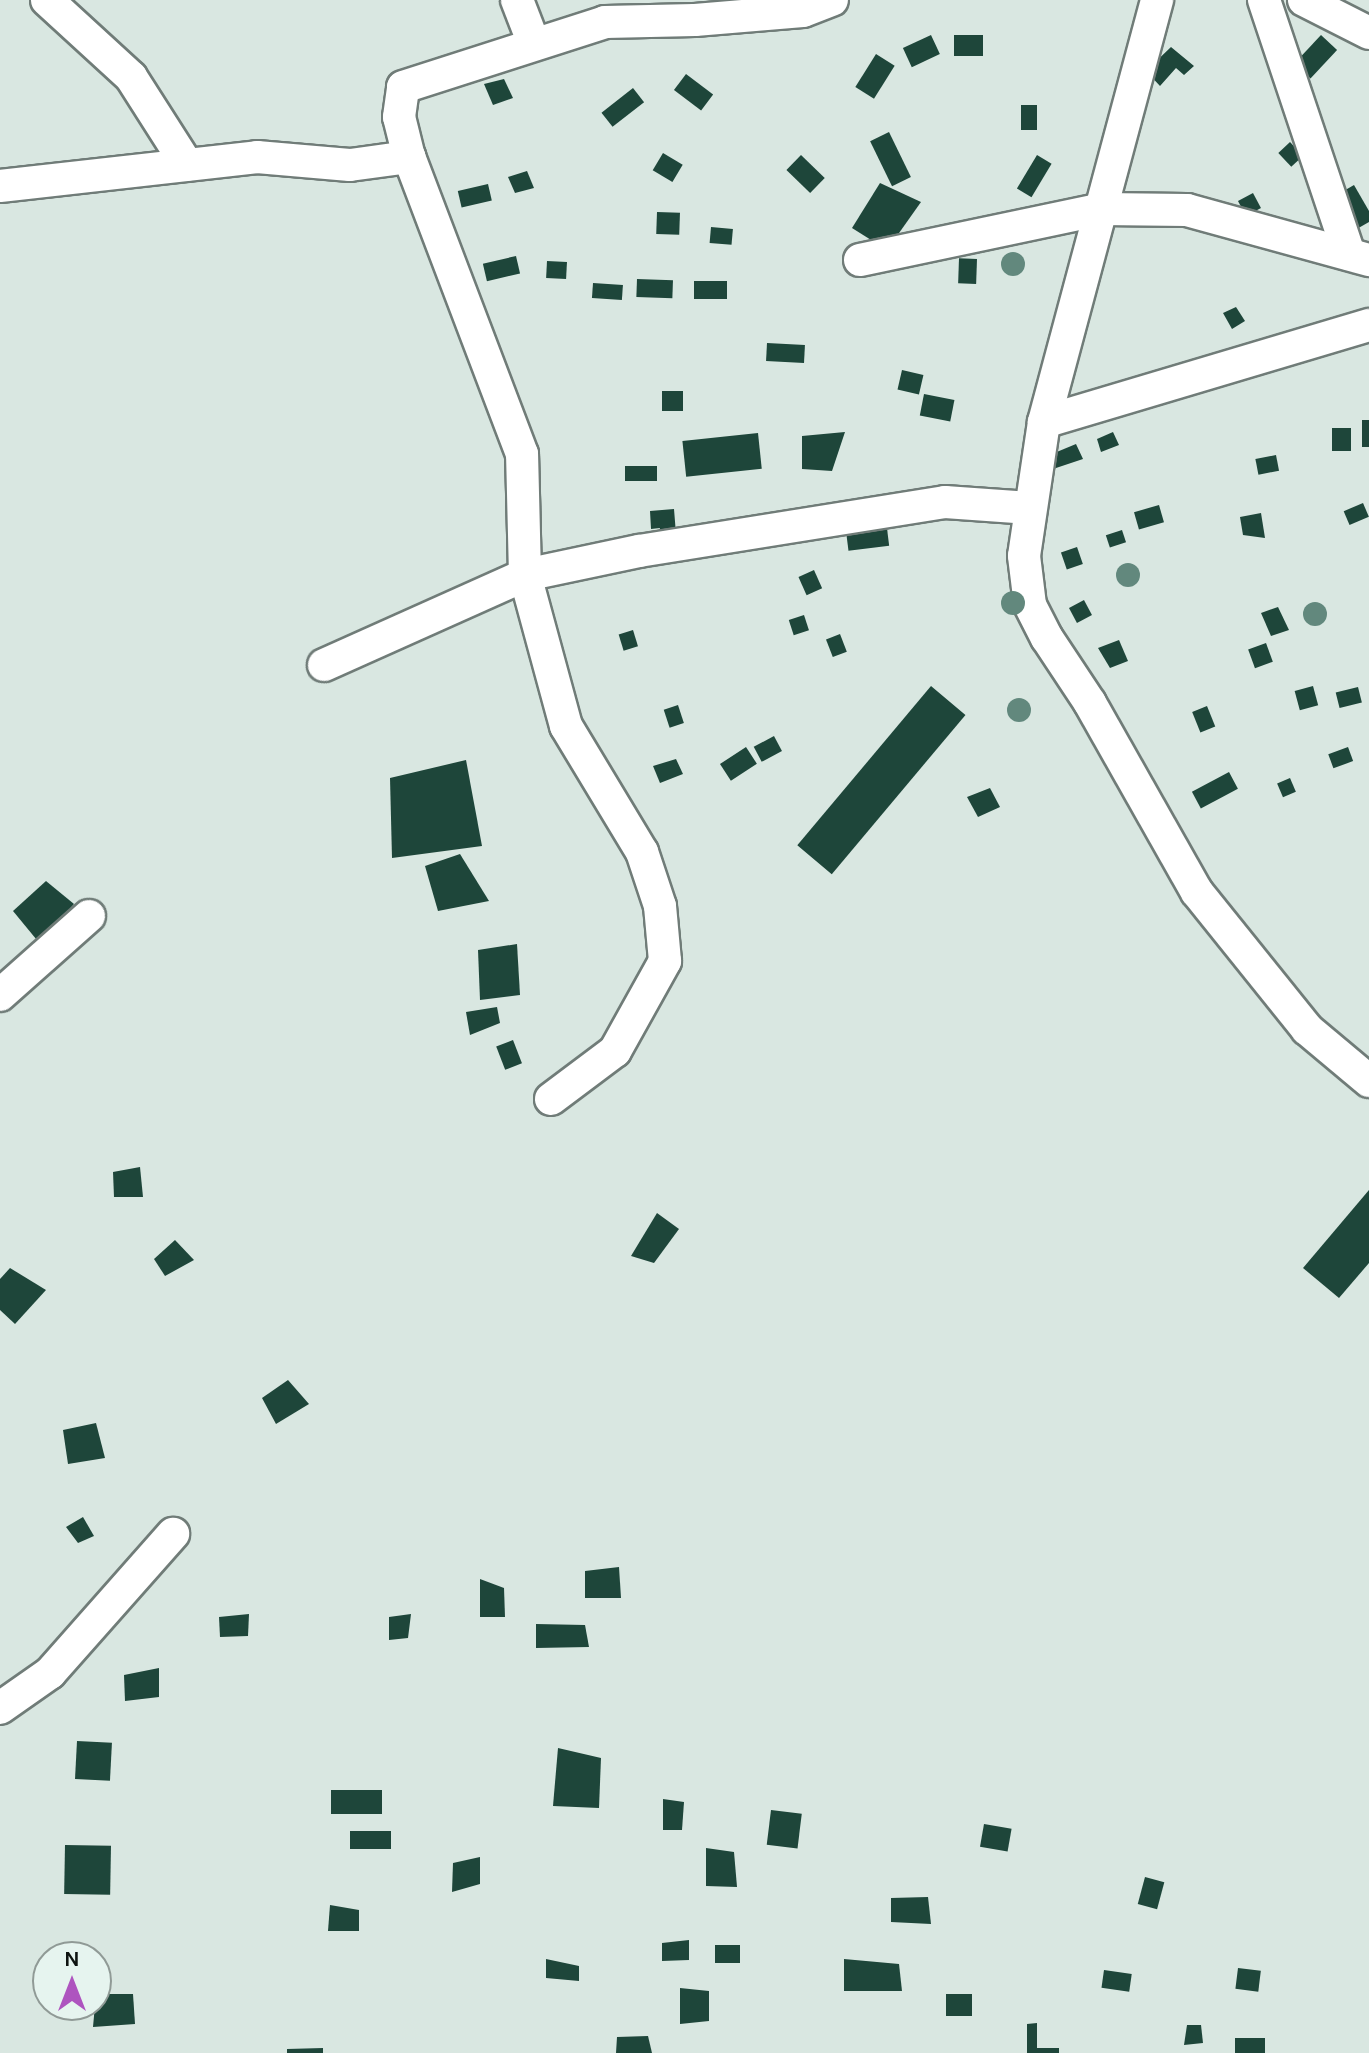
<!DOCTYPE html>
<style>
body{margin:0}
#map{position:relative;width:1369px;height:2053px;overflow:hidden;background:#d9e7e1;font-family:Karla,sans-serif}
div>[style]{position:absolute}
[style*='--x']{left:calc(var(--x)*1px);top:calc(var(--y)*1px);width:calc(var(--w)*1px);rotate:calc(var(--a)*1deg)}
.building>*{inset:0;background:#1e463a;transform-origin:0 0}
.roads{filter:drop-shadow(2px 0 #707c78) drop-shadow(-2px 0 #707c78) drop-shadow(0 2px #707c78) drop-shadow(0 -2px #707c78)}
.street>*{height:32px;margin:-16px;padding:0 16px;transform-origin:16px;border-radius:16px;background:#fff}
.trees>*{width:24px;height:24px;margin:-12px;border-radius:50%;background:#62887d}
span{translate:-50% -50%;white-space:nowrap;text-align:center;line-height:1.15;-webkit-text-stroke:8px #e6f4ef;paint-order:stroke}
.north{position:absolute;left:32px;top:1941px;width:80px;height:80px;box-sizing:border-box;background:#e6f4ef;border:2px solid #909a96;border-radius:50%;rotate:0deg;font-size:22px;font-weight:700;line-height:32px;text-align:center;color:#0e1311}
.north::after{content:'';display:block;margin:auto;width:28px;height:36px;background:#ae54bf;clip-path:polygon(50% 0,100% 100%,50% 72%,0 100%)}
</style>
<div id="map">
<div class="building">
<i style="left:931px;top:35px;width:21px;height:31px;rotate:65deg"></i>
<i style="left:983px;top:35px;width:21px;height:29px;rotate:90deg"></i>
<i style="left:1321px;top:35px;width:22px;height:39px;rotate:43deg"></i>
<i style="clip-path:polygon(1171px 47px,1194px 66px,1184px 75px,1176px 68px,1160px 86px,1146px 71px)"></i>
<i style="left:876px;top:54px;width:22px;height:39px;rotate:32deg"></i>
<i style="left:686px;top:74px;width:34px;height:20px;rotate:37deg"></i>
<i style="clip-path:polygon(504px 79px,513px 98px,493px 105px,484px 84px)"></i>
<i style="left:633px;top:88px;width:18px;height:40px;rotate:52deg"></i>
<i style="left:1021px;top:105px;width:16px;height:25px"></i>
<i style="left:889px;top:132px;width:50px;height:21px;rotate:64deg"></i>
<i style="left:1290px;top:142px;width:19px;height:16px;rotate:47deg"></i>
<i style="left:663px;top:153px;width:23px;height:20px;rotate:31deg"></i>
<i style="left:801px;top:155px;width:33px;height:21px;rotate:44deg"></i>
<i style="left:1037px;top:155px;width:17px;height:39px;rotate:31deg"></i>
<i style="clip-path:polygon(527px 171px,534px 188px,515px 193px,508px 177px)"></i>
<i style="clip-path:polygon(880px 183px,921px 202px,887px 250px,852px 228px)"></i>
<i style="left:488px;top:184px;width:17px;height:31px;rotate:77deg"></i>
<i style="clip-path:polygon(1354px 185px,1369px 211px,1369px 222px,1355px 230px,1335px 196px)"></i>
<i style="left:1253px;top:193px;width:17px;height:17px;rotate:62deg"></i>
<i style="left:657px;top:212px;width:23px;height:22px;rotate:2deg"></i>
<i style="left:711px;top:227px;width:22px;height:16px;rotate:5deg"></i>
<i style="left:516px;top:256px;width:18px;height:34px;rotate:77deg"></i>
<i style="left:977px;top:259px;width:25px;height:18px;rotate:92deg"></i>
<i style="left:547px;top:261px;width:20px;height:17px;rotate:3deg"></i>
<i style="left:637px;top:279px;width:36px;height:18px;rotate:2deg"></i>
<i style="left:694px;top:281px;width:33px;height:18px"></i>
<i style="left:593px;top:283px;width:30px;height:15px;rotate:4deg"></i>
<i style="clip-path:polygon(1236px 307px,1245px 321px,1232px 329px,1223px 313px)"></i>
<i style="left:767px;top:343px;width:38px;height:18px;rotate:3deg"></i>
<i style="left:902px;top:370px;width:22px;height:20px;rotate:13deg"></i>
<i style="left:662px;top:391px;width:21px;height:20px"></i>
<i style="left:924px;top:394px;width:31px;height:22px;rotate:11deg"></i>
<i style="left:1362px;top:420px;width:7px;height:27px"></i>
<i style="left:1332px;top:428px;width:19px;height:23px"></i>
<i style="clip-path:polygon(845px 432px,832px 471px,802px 469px,802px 436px)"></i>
<i style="clip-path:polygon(1113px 432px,1119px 445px,1101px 452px,1097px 439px)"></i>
<i style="left:758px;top:433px;width:36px;height:76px;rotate:84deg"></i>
<i style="clip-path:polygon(1076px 444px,1083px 459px,1053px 469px,1047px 456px)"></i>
<i style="left:1276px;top:455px;width:16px;height:21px;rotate:79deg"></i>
<i style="left:625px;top:466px;width:32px;height:15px"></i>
<i style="left:1363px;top:503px;width:15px;height:21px;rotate:67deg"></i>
<i style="left:1159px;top:505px;width:18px;height:26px;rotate:74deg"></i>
<i style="clip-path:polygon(674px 509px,676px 534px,658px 535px,660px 528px,651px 529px,650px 511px)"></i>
<i style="clip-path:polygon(1261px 513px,1265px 538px,1243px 535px,1240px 517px)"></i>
<i style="left:886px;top:520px;width:26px;height:41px;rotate:83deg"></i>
<i style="left:1122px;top:530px;width:13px;height:17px;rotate:72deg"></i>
<i style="left:1077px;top:547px;width:18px;height:17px;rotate:71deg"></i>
<i style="left:814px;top:570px;width:20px;height:17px;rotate:66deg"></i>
<i style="left:1084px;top:600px;width:17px;height:17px;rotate:62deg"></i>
<i style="clip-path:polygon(1278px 607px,1289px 630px,1271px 636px,1261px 613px)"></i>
<i style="left:804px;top:615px;width:16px;height:16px;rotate:72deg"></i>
<i style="left:633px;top:630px;width:17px;height:15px;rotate:73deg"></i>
<i style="left:840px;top:634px;width:19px;height:15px;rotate:69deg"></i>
<i style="clip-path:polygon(1119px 640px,1128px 661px,1110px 668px,1098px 648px)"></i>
<i style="left:1266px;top:643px;width:20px;height:19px;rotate:70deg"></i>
<i style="left:931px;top:686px;width:45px;height:208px;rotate:40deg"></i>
<i style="left:1313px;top:686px;width:20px;height:19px;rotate:75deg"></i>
<i style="left:1358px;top:687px;width:16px;height:23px;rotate:76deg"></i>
<i style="left:678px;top:705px;width:19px;height:15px;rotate:72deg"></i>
<i style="left:1207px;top:706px;width:22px;height:16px;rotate:68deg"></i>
<i style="left:774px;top:736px;width:17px;height:23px;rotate:62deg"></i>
<i style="left:746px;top:747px;width:20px;height:31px;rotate:57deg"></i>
<i style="left:1348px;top:747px;width:15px;height:21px;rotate:70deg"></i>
<i style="clip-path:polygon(676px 759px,683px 774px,660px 783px,653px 766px)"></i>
<i style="clip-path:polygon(466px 760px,482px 846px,392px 858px,390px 778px)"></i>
<i style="left:1229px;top:772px;width:19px;height:42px;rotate:62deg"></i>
<i style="left:1290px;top:778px;width:15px;height:14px;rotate:67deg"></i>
<i style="clip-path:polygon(990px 788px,1000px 807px,978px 817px,967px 797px)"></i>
<i style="clip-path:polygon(460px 854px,489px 901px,438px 911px,425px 866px)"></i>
<i style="clip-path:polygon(46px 881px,74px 904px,41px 945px,13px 911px)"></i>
<i style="clip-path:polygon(517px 944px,520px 995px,480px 1000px,478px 950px)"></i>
<i style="clip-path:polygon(497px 1007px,500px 1023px,470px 1035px,466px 1012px)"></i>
<i style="left:513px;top:1040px;width:25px;height:18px;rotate:69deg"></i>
<i style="clip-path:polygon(140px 1167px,143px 1197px,114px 1197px,113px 1172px)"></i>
<i style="clip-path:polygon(1369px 1190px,1369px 1263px,1339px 1298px,1303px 1268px)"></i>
<i style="clip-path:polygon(657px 1213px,679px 1229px,654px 1263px,631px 1256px)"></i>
<i style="clip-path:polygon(175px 1240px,194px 1260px,165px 1276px,154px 1259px)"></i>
<i style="clip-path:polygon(10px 1268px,46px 1290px,15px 1324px,0 1310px,0 1279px)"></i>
<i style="clip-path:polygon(288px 1380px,309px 1404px,276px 1424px,262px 1398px)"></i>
<i style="clip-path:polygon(96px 1423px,105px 1458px,68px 1464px,63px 1430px)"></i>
<i style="clip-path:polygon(83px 1517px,94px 1536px,78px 1543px,66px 1527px)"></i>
<i style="clip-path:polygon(619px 1567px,621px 1598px,585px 1598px,585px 1571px)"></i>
<i style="clip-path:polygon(480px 1579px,504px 1588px,505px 1617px,480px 1617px)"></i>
<i style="clip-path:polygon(249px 1614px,248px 1636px,220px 1637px,219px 1617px)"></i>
<i style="clip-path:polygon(411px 1614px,408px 1638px,389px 1640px,389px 1617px)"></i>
<i style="clip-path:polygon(536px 1624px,585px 1625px,589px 1647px,536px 1648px)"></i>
<i style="clip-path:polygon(159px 1668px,159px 1697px,125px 1701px,124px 1675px)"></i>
<i style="left:77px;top:1741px;width:35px;height:38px;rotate:3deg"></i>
<i style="clip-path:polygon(558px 1748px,601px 1758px,599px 1808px,553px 1806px)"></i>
<i style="left:331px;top:1790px;width:51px;height:24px"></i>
<i style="clip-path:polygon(663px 1799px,684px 1802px,682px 1830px,663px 1830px)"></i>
<i style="left:771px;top:1810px;width:31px;height:35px;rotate:7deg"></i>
<i style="left:984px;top:1824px;width:28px;height:23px;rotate:10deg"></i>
<i style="left:391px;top:1831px;width:18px;height:41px;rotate:90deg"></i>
<i style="left:65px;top:1845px;width:46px;height:49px;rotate:1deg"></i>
<i style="clip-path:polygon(706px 1848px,734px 1852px,737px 1887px,706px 1886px)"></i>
<i style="clip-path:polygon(480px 1857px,480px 1884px,452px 1892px,453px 1863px)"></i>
<i style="left:1145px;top:1877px;width:20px;height:28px;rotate:15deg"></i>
<i style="clip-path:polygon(928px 1897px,931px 1924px,891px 1922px,891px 1898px)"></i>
<i style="clip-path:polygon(330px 1905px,359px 1910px,359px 1931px,328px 1931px)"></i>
<i style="clip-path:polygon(689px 1940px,689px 1960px,662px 1961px,662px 1943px)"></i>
<i style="left:740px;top:1945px;width:18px;height:25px;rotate:90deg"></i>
<i style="clip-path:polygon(546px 1959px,579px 1966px,579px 1981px,546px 1978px)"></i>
<i style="clip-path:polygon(844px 1959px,899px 1964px,902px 1991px,844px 1991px)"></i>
<i style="left:1238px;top:1968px;width:23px;height:21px;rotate:7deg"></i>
<i style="left:1104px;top:1970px;width:28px;height:18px;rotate:8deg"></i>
<i style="clip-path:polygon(680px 1988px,709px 1991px,709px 2021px,680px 2024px)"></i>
<i style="clip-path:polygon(96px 1994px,133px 1994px,135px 2024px,93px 2027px)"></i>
<i style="left:946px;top:1994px;width:26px;height:22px"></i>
<i style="clip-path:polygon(1037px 2023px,1037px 2048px,1059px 2048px,1059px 2053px,1027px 2053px,1027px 2024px)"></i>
<i style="clip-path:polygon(1187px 2025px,1201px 2025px,1203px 2043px,1184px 2045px)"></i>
<i style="clip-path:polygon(648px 2036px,652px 2053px,616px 2053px,617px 2037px)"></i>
<i style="left:1235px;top:2038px;width:30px;height:15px"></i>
<i style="clip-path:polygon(323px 2048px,323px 2053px,287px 2053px,287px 2049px)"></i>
</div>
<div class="roads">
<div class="street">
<i style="--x:47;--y:0;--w:114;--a:42.5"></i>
<i style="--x:131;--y:77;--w:104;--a:57.5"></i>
<i style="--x:517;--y:0;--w:47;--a:68.9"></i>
<i style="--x:1264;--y:0;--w:268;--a:71.5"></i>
<i style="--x:1304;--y:0;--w:73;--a:26.9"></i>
<i style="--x:0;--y:186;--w:259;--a:-6.4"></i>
<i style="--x:257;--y:157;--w:93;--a:4.9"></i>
<i style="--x:350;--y:165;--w:60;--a:-7.7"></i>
<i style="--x:860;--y:260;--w:247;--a:-11.9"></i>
<i style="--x:1102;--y:209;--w:85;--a:0.7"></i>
<i style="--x:1187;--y:210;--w:189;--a:15.4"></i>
<i style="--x:1369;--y:325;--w:339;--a:163.4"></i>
<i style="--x:1044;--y:422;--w:135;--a:98.5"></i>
<i style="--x:1024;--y:556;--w:49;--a:83"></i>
<i style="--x:1030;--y:605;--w:37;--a:63"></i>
<i style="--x:1047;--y:638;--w:78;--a:56.5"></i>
<i style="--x:1090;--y:703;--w:217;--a:60.5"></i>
<i style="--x:1197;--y:892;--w:176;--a:51.2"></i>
<i style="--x:1307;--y:1029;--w:81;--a:40"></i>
<i style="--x:1044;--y:422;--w:437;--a:-75"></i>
<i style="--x:324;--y:665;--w:220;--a:-24.1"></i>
<i style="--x:525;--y:575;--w:116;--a:-11.9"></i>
<i style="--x:639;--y:551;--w:310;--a:-9.1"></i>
<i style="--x:945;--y:502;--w:85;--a:4"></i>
<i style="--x:0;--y:995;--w:119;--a:-41.6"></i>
<i style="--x:551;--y:1099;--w:80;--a:-36.9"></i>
<i style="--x:615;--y:1051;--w:103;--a:-60.9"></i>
<i style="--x:665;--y:961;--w:55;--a:-95.2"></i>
<i style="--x:660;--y:906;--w:57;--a:-108.4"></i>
<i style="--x:642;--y:852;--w:147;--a:-121.1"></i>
<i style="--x:566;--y:726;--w:156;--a:-105.2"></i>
<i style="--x:525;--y:575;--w:121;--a:-91.4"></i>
<i style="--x:522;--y:454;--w:318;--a:-110.8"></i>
<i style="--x:409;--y:157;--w:41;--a:-104"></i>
<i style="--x:399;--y:117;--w:30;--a:-82"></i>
<i style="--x:403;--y:87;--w:212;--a:-17.8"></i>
<i style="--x:605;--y:22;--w:90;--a:-1.3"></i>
<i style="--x:695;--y:20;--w:108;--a:-4.8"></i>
<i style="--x:803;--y:11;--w:31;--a:-21"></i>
<i style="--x:0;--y:1708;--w:61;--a:-35"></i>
<i style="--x:50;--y:1673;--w:186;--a:-48.5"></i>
</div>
</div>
<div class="trees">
<i style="left:1013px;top:264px"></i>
<i style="left:1128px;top:575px"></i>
<i style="left:1013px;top:603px"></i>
<i style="left:1315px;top:614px"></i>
<i style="left:1019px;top:710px"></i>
</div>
<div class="north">N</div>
</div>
